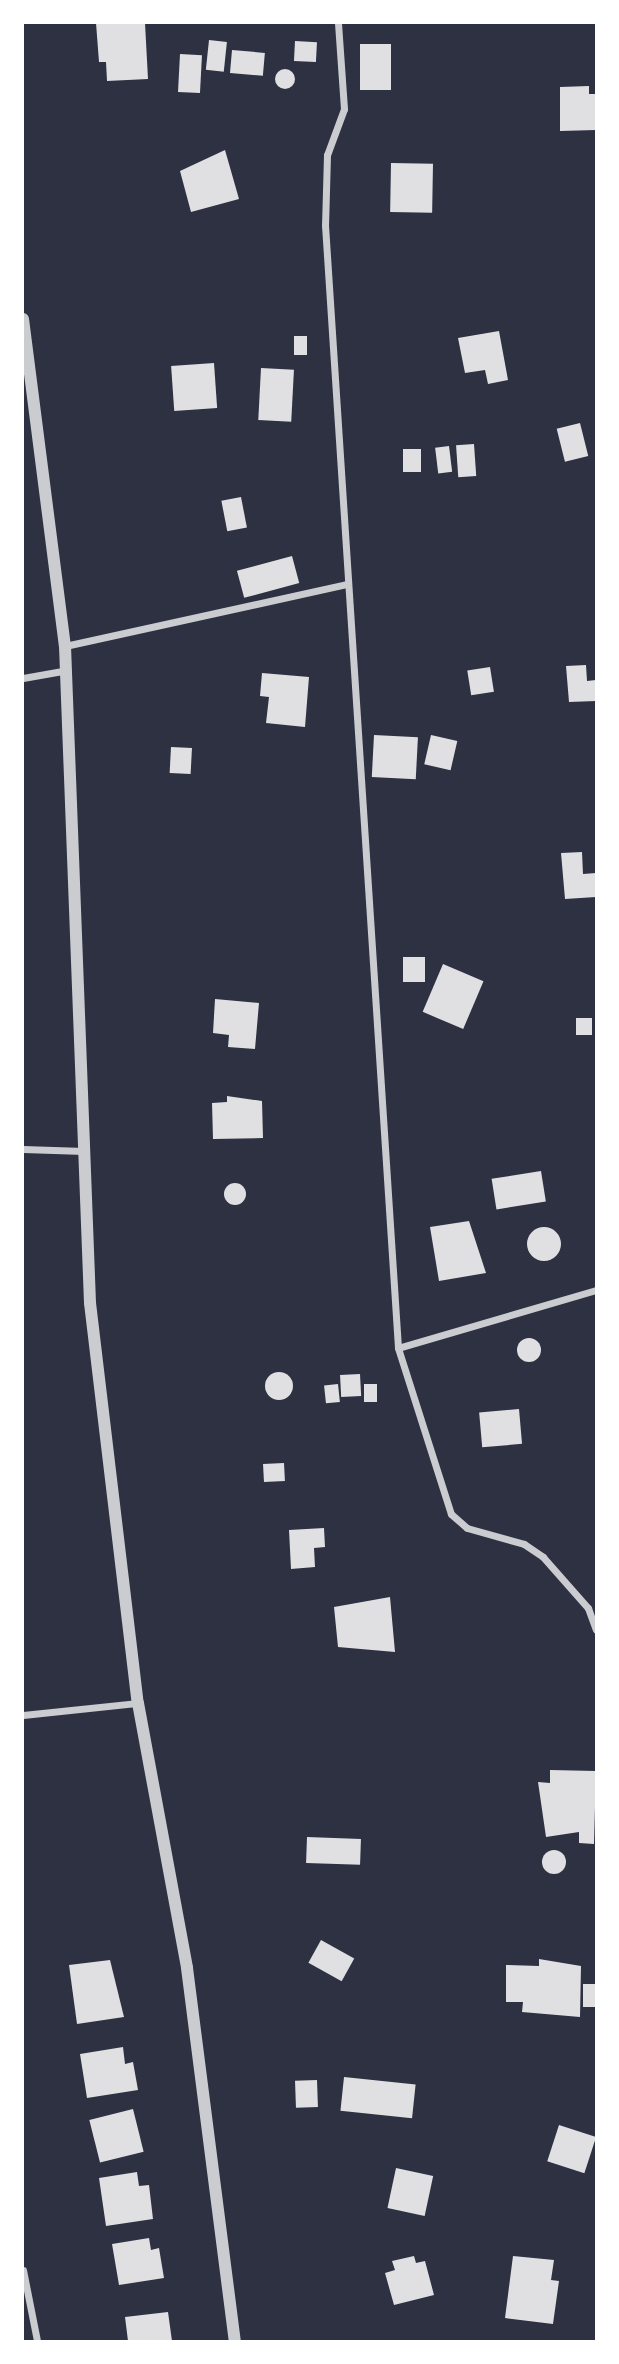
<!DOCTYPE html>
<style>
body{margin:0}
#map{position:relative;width:619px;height:2364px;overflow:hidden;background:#2d3142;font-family:Mulish,sans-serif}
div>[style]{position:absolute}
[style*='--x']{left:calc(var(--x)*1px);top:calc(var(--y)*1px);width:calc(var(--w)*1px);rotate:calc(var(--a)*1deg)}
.building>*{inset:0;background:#e0e0e3;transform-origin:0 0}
.round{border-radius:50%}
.minor>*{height:7px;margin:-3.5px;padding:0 3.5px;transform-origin:3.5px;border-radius:3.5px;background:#caccd0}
.tertiary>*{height:12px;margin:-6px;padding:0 6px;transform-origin:6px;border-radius:6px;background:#caccd0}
span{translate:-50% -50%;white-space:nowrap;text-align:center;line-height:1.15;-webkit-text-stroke:6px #fff;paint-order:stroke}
.frame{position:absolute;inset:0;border:24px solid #fff;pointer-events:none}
</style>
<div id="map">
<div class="building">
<i style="clip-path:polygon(96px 23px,145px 23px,148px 79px,107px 81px,106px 62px,99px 62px)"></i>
<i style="left:209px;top:40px;width:18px;height:30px;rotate:6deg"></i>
<i style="left:295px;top:41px;width:22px;height:20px;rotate:3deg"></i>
<i style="left:391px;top:44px;width:46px;height:31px;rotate:90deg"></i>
<i style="left:232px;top:50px;width:33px;height:23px;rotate:5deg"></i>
<i style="left:180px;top:54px;width:22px;height:38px;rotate:3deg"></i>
<i class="round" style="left:275px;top:69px;width:20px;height:20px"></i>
<i style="clip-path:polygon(589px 86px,589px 94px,596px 94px,596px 130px,560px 131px,560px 87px)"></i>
<i style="clip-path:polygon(225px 150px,239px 199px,191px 212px,180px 171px)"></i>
<i style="left:391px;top:163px;width:42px;height:49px;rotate:1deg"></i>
<i style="clip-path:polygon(499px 331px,508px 380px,488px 384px,485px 370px,465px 373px,458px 338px)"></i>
<i style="left:294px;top:336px;width:13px;height:19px"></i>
<i style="left:214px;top:363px;width:45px;height:43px;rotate:86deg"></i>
<i style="left:261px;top:368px;width:33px;height:52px;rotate:3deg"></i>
<i style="left:580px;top:423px;width:34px;height:24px;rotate:76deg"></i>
<i style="left:474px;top:444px;width:32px;height:18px;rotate:86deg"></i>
<i style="left:449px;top:446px;width:26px;height:14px;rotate:83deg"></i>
<i style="left:403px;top:449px;width:18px;height:23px"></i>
<i style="left:241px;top:497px;width:31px;height:20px;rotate:79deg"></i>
<i style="left:292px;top:556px;width:28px;height:57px;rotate:75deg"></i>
<i style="clip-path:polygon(586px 665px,587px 681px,596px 680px,596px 701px,569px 702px,566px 666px)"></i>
<i style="left:490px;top:667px;width:25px;height:23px;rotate:81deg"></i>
<i style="clip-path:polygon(262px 673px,309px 677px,305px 727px,266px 723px,269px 697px,260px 696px)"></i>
<i style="left:374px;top:735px;width:44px;height:42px;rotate:3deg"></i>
<i style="left:431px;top:735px;width:27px;height:30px;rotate:13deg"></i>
<i style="left:171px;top:747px;width:21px;height:26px;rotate:3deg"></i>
<i style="clip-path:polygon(582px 852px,583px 874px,596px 873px,596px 897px,565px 899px,561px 853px)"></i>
<i style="left:403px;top:957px;width:22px;height:25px"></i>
<i style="left:443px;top:964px;width:44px;height:52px;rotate:23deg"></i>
<i style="clip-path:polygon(215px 999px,259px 1003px,255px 1049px,228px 1047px,229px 1035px,213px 1033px)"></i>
<i style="left:576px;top:1018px;width:16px;height:17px"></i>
<i style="clip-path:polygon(227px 1096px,262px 1101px,263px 1138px,213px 1139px,212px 1103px,227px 1102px)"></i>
<i style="left:541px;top:1171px;width:31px;height:50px;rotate:81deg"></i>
<i class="round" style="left:224px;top:1183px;width:22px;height:22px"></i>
<i style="clip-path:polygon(469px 1221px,486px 1273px,439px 1281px,430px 1227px)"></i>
<i class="round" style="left:527px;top:1227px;width:34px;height:34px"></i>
<i class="round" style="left:517px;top:1338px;width:24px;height:24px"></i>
<i class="round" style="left:265px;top:1372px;width:28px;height:28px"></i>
<i style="left:360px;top:1374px;width:22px;height:20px;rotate:87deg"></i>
<i style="left:338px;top:1384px;width:18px;height:14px;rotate:84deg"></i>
<i style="left:364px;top:1384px;width:13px;height:18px"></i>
<i style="left:519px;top:1409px;width:35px;height:40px;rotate:85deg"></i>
<i style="left:284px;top:1463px;width:18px;height:21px;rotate:87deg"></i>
<i style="clip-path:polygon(324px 1528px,325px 1547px,314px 1548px,315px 1567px,291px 1569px,289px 1530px)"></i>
<i style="clip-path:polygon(390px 1597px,395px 1652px,338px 1647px,334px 1607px)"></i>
<i style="clip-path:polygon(550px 1770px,596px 1771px,594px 1844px,579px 1843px,579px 1832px,546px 1837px,538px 1782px,550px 1783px)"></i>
<i style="left:307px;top:1837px;width:54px;height:26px;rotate:2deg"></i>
<i class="round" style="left:542px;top:1850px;width:24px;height:24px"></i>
<i style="left:321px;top:1940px;width:38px;height:26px;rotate:29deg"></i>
<i style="clip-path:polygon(539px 1959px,581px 1966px,580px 2017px,522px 2012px,523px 2002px,506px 2002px,506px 1965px,539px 1966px)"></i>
<i style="clip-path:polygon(110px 1960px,124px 2017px,77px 2024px,69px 1965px)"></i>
<i style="left:583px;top:1984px;width:13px;height:23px"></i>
<i style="clip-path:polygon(123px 2047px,125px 2064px,133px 2062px,138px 2090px,87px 2098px,80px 2054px)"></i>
<i style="left:344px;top:2077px;width:72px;height:34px;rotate:6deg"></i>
<i style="left:317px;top:2080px;width:27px;height:22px;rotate:88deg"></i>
<i style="left:133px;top:2109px;width:44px;height:45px;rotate:76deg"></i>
<i style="left:559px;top:2125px;width:39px;height:38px;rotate:18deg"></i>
<i style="left:396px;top:2168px;width:38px;height:41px;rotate:12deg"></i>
<i style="clip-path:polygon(137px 2172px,139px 2186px,149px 2185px,153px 2219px,106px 2226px,99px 2178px)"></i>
<i style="clip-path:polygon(149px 2238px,151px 2250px,159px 2248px,164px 2278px,119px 2285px,112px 2244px)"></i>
<i style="clip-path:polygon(414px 2256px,416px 2263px,425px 2261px,434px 2295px,394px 2305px,385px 2273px,395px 2270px,392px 2261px)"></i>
<i style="clip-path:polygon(513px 2256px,554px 2260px,551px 2280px,559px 2281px,553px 2324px,505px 2318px)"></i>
<i style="clip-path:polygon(168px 2312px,172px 2341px,128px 2341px,125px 2317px)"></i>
</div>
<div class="minor">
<i style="--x:338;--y:23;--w:86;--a:86"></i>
<i style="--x:344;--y:109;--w:49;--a:110.3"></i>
<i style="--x:327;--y:155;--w:70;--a:91.6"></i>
<i style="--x:325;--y:225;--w:1125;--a:86.28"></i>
<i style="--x:65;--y:646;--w:288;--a:-12.4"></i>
<i style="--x:23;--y:678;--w:40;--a:-10"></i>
<i style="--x:23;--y:1149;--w:61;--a:1.9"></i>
<i style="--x:596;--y:1290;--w:206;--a:163.7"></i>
<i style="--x:398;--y:1348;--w:174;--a:72.3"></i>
<i style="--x:451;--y:1514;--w:21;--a:41"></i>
<i style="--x:467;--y:1528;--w:59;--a:15.7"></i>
<i style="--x:524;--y:1544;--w:23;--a:34"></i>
<i style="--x:543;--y:1557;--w:68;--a:48.6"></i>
<i style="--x:588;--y:1608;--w:23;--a:70"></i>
<i style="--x:23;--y:1715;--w:116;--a:-6"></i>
<i style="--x:23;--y:2270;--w:72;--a:78.8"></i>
</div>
<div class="tertiary">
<i style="--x:23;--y:319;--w:330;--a:82.7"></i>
<i style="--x:65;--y:646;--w:657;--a:87.82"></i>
<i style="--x:90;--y:1303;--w:403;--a:83.2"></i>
<i style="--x:138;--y:1703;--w:269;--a:79.5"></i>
<i style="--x:187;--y:1968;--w:376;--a:82.7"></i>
</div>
<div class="frame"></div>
</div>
